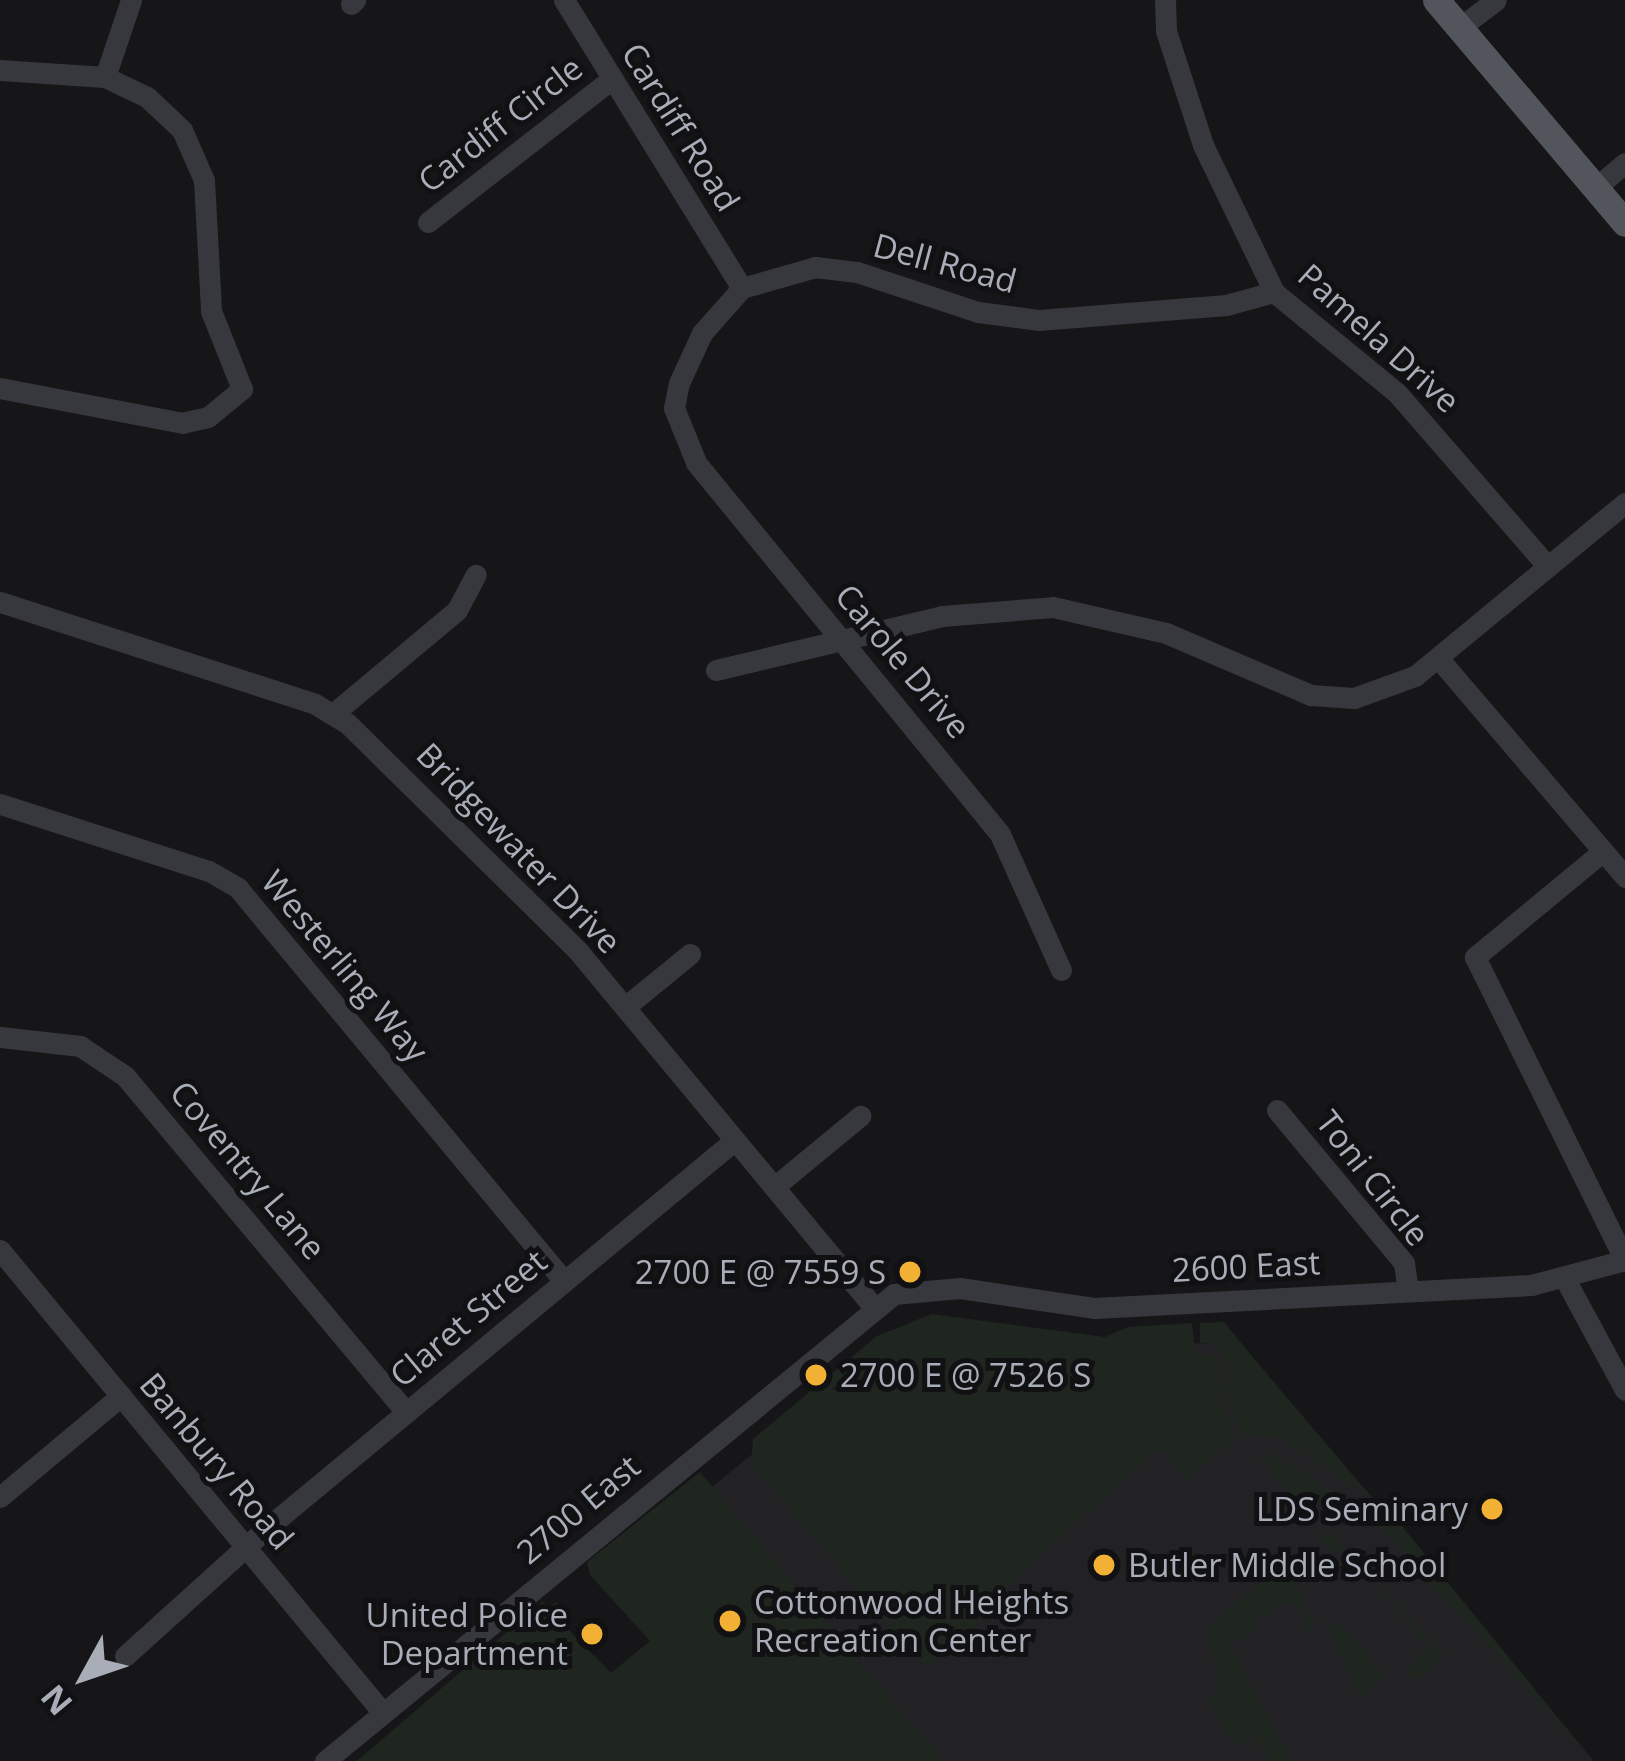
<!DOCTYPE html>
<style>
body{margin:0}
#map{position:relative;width:1625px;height:1761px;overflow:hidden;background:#161618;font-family:"Open Sans",sans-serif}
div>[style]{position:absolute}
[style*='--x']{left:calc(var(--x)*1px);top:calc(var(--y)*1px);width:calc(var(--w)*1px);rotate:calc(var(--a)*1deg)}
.built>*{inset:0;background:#222225}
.green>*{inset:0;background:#1e261f}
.minor>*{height:21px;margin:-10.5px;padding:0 10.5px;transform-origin:10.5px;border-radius:10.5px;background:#37383d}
.major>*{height:27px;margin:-13.5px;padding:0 13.5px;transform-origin:13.5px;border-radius:13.5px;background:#53555c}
.dots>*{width:33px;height:33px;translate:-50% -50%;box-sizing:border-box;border:6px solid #111113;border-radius:50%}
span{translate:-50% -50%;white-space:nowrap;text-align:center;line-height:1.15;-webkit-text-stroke:10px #111113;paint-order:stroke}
.street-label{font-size:33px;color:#a8adb8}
.poi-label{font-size:33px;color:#a8adb8}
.right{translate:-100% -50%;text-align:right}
.left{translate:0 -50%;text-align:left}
.north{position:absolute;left:24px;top:1617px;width:120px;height:120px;-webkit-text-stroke:9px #111113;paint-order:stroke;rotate:230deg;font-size:33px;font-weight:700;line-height:48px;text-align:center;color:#a8adb8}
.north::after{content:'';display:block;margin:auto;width:42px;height:54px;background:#a8adb8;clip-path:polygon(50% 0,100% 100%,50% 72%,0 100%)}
</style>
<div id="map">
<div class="built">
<i style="clip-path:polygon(918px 1319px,1110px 1345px,1215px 1343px,1255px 1360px,1594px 1761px,943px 1761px,712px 1487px)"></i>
</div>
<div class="green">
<i style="clip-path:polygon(932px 1314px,1105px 1337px,1128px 1327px,1192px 1323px,1195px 1350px,1220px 1358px,1218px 1380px,1236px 1440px,1222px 1451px,1196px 1355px,1220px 1451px,1187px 1479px,1160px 1448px,975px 1613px,982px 1622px,931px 1664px,921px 1663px,751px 1463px,753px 1439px,877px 1336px)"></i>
<i style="clip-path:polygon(1224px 1322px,1255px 1360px,1374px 1500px,1277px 1437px,1240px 1434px,1223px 1384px,1224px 1354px,1215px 1343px,1200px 1343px,1200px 1323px)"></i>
<i style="clip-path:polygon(1258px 1455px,1275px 1455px,1383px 1523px,1397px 1520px,1593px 1761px,1385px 1532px,1329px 1499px,1302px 1508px)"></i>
<i style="clip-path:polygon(700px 1472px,943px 1761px,357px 1761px,543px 1601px,549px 1608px,556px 1602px,569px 1618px,563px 1624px,611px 1673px,650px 1641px,590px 1575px,587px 1562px)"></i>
<i style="clip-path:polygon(1327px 1528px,1445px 1656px,1416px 1681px,1407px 1671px,1428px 1646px,1344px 1547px,1331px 1553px,1321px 1540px)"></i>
<i style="clip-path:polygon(1284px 1559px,1316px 1625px,1304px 1632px,1308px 1619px,1292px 1600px,1267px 1616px,1263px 1611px,1250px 1622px,1254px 1631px,1230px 1644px,1291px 1761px,1272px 1761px,1252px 1738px,1234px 1746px,1210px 1703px,1218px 1691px,1233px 1691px,1218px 1688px,1209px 1629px)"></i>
<i style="clip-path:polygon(1339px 1622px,1384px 1676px,1360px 1696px,1328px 1627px)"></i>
</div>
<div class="minor">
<i style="--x:564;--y:0;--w:339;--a:58.3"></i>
<i style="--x:1165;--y:0;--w:31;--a:88"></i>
<i style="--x:1166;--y:31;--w:120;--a:72"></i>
<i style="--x:1203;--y:145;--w:163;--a:64.2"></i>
<i style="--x:1274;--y:292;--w:159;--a:39.4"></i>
<i style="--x:1397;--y:393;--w:230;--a:49"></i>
<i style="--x:351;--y:4;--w:6;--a:-45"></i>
<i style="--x:1459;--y:28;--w:46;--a:-37.1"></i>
<i style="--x:0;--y:70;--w:105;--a:3.8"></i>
<i style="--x:105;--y:77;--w:47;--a:25.5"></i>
<i style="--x:147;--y:97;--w:48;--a:43.3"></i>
<i style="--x:182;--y:130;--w:55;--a:66.3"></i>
<i style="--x:204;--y:180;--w:131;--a:86.9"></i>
<i style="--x:211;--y:311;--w:84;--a:68.3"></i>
<i style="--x:242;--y:389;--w:44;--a:140.5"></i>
<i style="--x:208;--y:417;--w:26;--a:167"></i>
<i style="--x:183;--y:423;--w:186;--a:-169.2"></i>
<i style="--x:105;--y:77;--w:81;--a:-71.3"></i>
<i style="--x:1595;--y:188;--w:39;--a:-40"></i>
<i style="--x:428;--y:222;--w:233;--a:-37.9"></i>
<i style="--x:0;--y:602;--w:331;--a:17.9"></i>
<i style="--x:315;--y:704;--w:37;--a:31"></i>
<i style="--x:347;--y:723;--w:325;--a:44.6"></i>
<i style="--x:578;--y:951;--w:464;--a:50.3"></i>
<i style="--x:1439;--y:659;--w:287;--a:49.5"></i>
<i style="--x:716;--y:670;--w:232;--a:-13.4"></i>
<i style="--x:942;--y:616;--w:111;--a:-4.6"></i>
<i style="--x:1053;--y:607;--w:116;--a:13"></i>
<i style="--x:1166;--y:633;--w:158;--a:23.2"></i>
<i style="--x:1311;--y:695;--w:43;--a:4"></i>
<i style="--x:1354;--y:698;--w:65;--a:-19.8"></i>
<i style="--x:1415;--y:676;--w:272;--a:-39.5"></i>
<i style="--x:334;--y:713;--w:160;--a:-39.9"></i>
<i style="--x:457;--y:610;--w:40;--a:-62"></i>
<i style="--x:0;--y:804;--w:219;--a:17.8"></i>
<i style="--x:209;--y:871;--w:34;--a:30"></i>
<i style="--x:238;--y:888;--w:511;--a:50.32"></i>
<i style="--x:1602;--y:852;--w:165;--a:140.4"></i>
<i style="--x:1475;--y:957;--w:338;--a:63.7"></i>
<i style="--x:1061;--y:970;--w:149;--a:-114.2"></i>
<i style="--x:1000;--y:834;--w:480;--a:-129.3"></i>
<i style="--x:696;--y:462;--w:58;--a:-112.2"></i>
<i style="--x:674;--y:408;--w:25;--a:-79"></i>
<i style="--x:679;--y:383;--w:55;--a:-65.3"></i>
<i style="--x:702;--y:333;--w:60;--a:-48.4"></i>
<i style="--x:742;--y:288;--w:76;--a:-16"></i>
<i style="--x:815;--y:267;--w:42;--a:6.8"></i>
<i style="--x:857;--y:272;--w:127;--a:18.3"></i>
<i style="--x:978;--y:312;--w:62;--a:7.5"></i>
<i style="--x:1039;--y:320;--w:188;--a:-4.6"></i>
<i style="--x:1226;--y:305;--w:50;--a:-15.2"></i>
<i style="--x:625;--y:1007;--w:84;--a:-39.2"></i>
<i style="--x:0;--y:1037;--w:81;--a:6.4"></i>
<i style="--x:80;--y:1046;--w:54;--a:33.7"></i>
<i style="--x:125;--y:1076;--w:438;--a:50.1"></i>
<i style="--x:1277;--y:1110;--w:199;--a:50.3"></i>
<i style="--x:1404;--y:1263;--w:27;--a:82"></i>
<i style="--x:774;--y:1187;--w:112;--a:-39.5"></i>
<i style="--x:0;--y:1250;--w:601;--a:50.4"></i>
<i style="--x:1565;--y:1279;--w:126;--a:61.6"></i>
<i style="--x:0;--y:1497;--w:158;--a:-39.9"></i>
<i style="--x:125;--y:1656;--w:185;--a:-42.1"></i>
<i style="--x:262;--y:1532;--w:614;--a:-39.65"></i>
<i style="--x:325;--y:1761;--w:736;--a:-39.38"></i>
<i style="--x:894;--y:1294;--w:66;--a:-5.2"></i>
<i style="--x:960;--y:1288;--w:135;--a:8.5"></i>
<i style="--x:1094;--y:1308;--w:438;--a:-3"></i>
<i style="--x:1531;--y:1285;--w:97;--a:-14.9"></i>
</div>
<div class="major">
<i style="--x:1436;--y:0;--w:292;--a:49.7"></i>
</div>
<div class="dots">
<i style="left:910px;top:1272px;background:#f2b134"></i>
<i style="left:816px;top:1375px;background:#f2b134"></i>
<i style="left:1492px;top:1509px;background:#f2b134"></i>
<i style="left:1104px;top:1565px;background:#f2b134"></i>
<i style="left:730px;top:1621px;background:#f2b134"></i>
<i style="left:592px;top:1634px;background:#f2b134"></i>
</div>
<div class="street-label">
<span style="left:500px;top:124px;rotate:-38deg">Cardiff Circle</span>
<span style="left:681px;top:127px;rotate:58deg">Cardiff Road</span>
<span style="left:945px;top:263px;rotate:15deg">Dell Road</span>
<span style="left:1379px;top:338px;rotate:42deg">Pamela Drive</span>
<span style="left:903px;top:661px;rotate:50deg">Carole Drive</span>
<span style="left:519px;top:848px;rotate:46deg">Bridgewater Drive</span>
<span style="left:345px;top:966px;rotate:50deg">Westerling Way</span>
<span style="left:248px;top:1170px;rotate:50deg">Coventry Lane</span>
<span style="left:1373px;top:1178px;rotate:52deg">Toni Circle</span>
<span style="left:1246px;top:1266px;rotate:-3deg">2600 East</span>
<span style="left:468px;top:1318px;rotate:-40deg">Claret Street</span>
<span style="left:217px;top:1461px;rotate:50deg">Banbury Road</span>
<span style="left:578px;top:1509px;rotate:-40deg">2700 East</span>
</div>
<div class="poi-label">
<span class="right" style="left:886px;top:1272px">2700 E @ 7559 S</span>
<span class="left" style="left:840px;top:1375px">2700 E @ 7526 S</span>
<span class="right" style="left:1468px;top:1509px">LDS Seminary</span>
<span class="left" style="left:1128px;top:1565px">Butler Middle School</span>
<span class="left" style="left:754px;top:1621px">Cottonwood Heights<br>Recreation Center</span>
<span class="right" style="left:568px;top:1634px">United Police<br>Department</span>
</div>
<div class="north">N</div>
</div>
